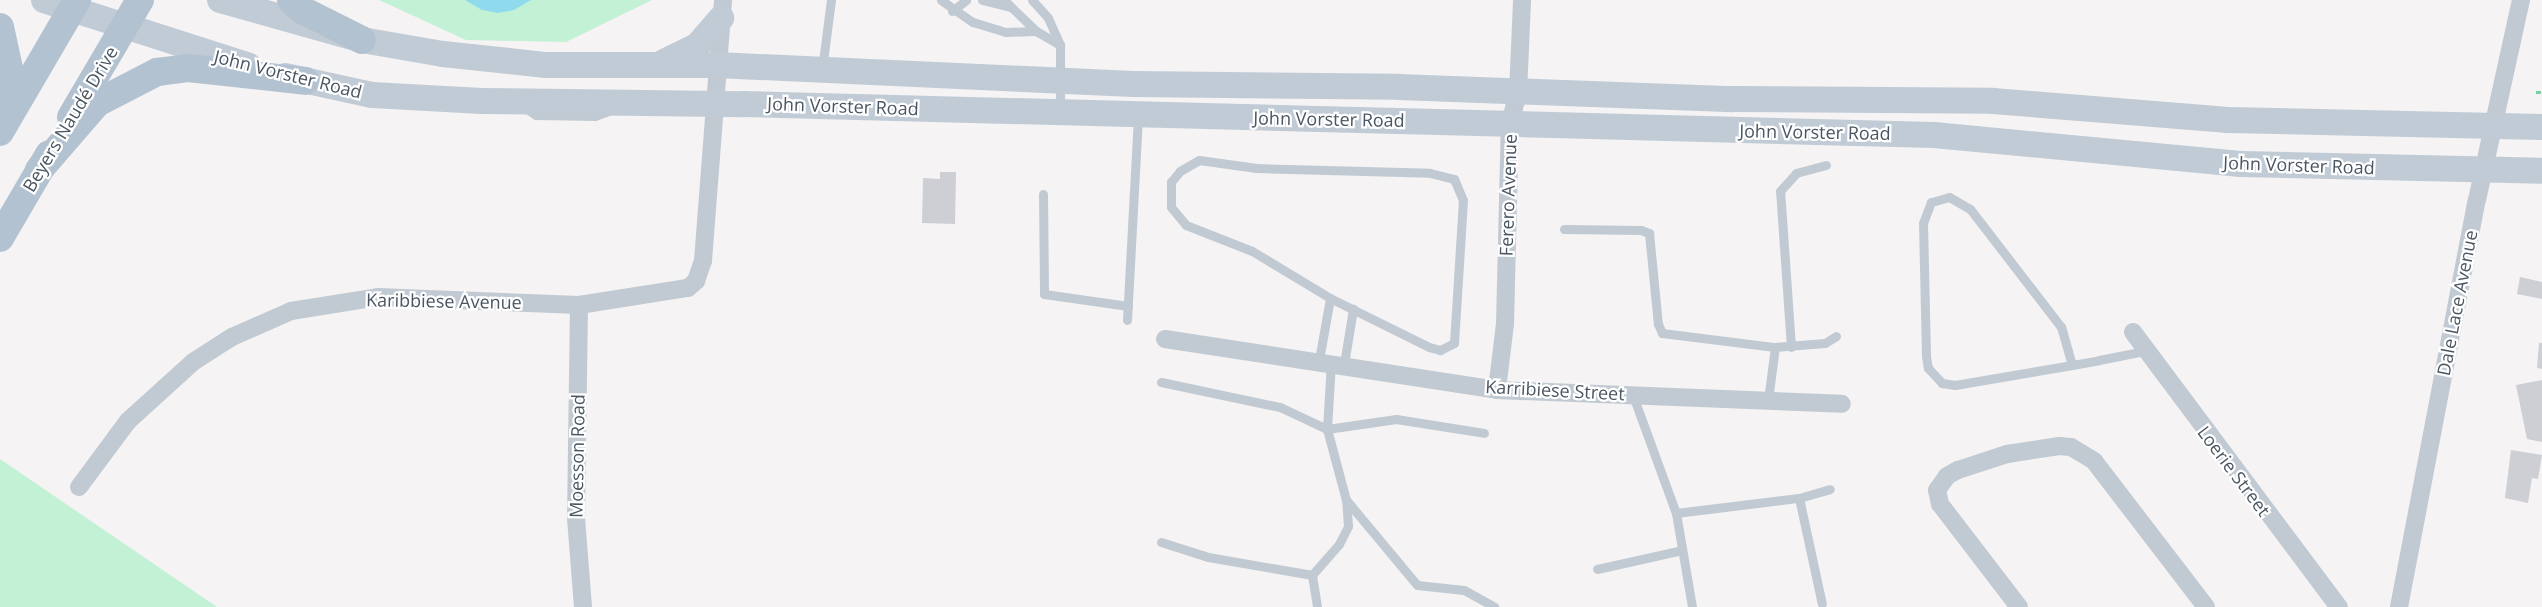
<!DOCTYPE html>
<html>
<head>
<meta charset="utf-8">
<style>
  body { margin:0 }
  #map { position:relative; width:2542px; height:607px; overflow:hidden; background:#f5f3f3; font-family:"Open Sans",sans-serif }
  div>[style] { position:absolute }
  .green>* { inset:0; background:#c3f1d5 }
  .water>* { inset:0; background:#90daee }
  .building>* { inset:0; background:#cdcfd5 }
  .path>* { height:3px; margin-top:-1.5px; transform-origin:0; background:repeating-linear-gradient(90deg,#7ad0a6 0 4.5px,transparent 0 7.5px) }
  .service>* { height:9px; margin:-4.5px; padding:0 4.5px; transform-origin:4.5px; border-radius:4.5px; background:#c1cad2 }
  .minor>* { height:18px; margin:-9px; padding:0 9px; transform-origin:9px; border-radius:9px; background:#c1cad2 }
  .secondary>* { height:26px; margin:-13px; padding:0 13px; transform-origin:13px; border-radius:13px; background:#c1cbd6 }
  .primary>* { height:28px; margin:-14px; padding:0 14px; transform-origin:14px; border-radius:14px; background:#b3c2d1 }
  span { translate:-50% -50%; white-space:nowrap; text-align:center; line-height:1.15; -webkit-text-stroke:4.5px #fff; paint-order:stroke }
  .street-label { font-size:18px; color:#4a5661 }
</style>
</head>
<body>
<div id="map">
  <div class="green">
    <i style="clip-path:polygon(379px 0,652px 0,566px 42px,466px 40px)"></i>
    <i style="clip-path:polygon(0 459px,217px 607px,0 607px)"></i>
  </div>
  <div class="water">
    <i style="clip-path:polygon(465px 0,531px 0,514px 10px,498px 13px,482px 10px)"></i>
  </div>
  <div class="building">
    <i style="clip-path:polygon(940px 172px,956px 172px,955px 224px,922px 223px,923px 178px,940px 179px)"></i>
    <i style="clip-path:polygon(2520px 277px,2542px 282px,2542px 299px,2517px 294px)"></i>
    <i style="clip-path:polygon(2539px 343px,2542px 343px,2542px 369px,2537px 368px)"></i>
    <i style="clip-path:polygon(2542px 380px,2542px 442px,2527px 439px,2516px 385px)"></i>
    <i style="clip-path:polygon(2511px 450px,2542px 455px,2538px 479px,2532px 478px,2528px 503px,2505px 498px)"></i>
  </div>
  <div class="path">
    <i style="left:2536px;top:92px;width:6px"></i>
  </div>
  <div class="service">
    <i style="left:941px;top:0;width:39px;rotate:35deg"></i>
    <i style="left:973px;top:22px;width:34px;rotate:17deg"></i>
    <i style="left:1006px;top:32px;width:30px;rotate:-2deg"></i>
    <i style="left:982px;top:0;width:30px;rotate:14deg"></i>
    <i style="left:1004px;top:0;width:45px;rotate:44.1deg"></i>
    <i style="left:1036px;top:31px;width:28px;rotate:30deg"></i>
    <i style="left:1032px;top:0;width:24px;rotate:48deg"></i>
    <i style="left:1048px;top:18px;width:30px;rotate:66deg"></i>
    <i style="left:1060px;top:45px;width:66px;rotate:90deg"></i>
    <i style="left:952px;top:11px;width:18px;rotate:-38deg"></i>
    <i style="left:822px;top:69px;width:70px;rotate:-82.6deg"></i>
    <i style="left:527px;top:109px;width:11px;rotate:34deg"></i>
    <i style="left:536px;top:115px;width:59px;rotate:1deg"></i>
    <i style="left:595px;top:116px;width:15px;rotate:-20deg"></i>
    <i style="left:1199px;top:160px;width:58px;rotate:8deg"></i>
    <i style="left:1256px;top:168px;width:174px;rotate:1.6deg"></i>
    <i style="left:1430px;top:173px;width:25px;rotate:14deg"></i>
    <i style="left:1454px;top:179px;width:23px;rotate:67deg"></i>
    <i style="left:1463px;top:200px;width:143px;rotate:93.6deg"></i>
    <i style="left:1454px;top:343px;width:16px;rotate:153deg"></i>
    <i style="left:1440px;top:350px;width:11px;rotate:-165deg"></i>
    <i style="left:1429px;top:347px;width:110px;rotate:-153.7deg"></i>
    <i style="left:1330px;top:298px;width:91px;rotate:-148.9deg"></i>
    <i style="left:1252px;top:251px;width:71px;rotate:-158.5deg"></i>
    <i style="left:1186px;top:225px;width:23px;rotate:-130deg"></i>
    <i style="left:1171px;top:207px;width:25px;rotate:-90deg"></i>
    <i style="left:1171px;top:182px;width:14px;rotate:-51deg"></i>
    <i style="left:1180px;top:171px;width:22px;rotate:-30deg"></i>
    <i style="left:1043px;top:194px;width:100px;rotate:89.4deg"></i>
    <i style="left:1044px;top:294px;width:85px;rotate:8.1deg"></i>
    <i style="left:1564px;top:229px;width:77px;rotate:0.7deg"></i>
    <i style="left:1641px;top:230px;width:9px;rotate:21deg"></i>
    <i style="left:1649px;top:233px;width:91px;rotate:84.4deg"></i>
    <i style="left:1658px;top:324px;width:10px;rotate:66deg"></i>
    <i style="left:1662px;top:333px;width:114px;rotate:7.1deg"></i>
    <i style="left:1775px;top:347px;width:50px;rotate:-4.6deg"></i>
    <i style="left:1825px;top:343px;width:13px;rotate:-32deg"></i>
    <i style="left:1127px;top:320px;width:203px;rotate:-86.9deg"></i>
    <i style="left:1791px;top:347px;width:156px;rotate:-94deg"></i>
    <i style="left:1780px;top:191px;width:24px;rotate:-48deg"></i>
    <i style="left:1796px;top:173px;width:31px;rotate:-15deg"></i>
    <i style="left:1319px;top:360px;width:63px;rotate:-79.9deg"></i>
    <i style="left:1344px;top:364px;width:56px;rotate:-80.7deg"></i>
    <i style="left:2072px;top:365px;width:40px;rotate:-106deg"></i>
    <i style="left:2061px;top:327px;width:149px;rotate:-127.6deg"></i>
    <i style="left:1970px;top:209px;width:24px;rotate:-150deg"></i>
    <i style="left:1949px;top:197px;width:19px;rotate:164deg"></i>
    <i style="left:1931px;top:202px;width:22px;rotate:111deg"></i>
    <i style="left:1923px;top:223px;width:133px;rotate:88.7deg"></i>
    <i style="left:1926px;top:356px;width:12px;rotate:81deg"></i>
    <i style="left:1928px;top:368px;width:21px;rotate:47deg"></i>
    <i style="left:1942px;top:383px;width:13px;rotate:9deg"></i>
    <i style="left:1955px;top:385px;width:119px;rotate:-9.7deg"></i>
    <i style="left:2072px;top:365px;width:27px;rotate:-10deg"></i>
    <i style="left:2099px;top:360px;width:47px;rotate:-11.1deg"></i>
    <i style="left:1161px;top:382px;width:122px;rotate:11.9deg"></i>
    <i style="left:1280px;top:407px;width:52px;rotate:25.1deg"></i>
    <i style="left:1327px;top:429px;width:70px;rotate:-8.2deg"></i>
    <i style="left:1396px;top:419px;width:89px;rotate:9deg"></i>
    <i style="left:1632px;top:393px;width:128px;rotate:69.9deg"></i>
    <i style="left:1676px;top:513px;width:95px;rotate:80.3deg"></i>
    <i style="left:1768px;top:400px;width:53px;rotate:-82.5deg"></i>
    <i style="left:1799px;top:498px;width:108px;rotate:77.8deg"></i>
    <i style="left:1347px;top:501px;width:109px;rotate:50.2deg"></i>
    <i style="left:1417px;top:585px;width:47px;rotate:6.1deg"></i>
    <i style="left:1464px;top:590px;width:35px;rotate:29deg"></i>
    <i style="left:1676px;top:513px;width:124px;rotate:-7deg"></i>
    <i style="left:1799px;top:498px;width:32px;rotate:-16deg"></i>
    <i style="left:1161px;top:542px;width:49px;rotate:17.7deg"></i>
    <i style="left:1208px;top:557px;width:106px;rotate:9.8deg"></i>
    <i style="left:1312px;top:575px;width:32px;rotate:81deg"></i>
    <i style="left:1597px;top:569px;width:87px;rotate:-12.6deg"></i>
    <i style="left:1312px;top:575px;width:41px;rotate:-48.9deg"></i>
    <i style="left:1339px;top:544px;width:20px;rotate:-63deg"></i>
    <i style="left:1348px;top:526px;width:26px;rotate:-94deg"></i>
    <i style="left:1346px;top:500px;width:73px;rotate:-105deg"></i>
    <i style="left:1327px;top:429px;width:67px;rotate:-86.6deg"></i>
  </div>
  <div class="minor">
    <i style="left:579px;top:305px;width:213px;rotate:90.8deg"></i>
    <i style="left:576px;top:518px;width:89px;rotate:85.5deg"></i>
    <i style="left:2133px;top:332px;width:344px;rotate:53.2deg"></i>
    <i style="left:1165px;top:339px;width:336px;rotate:8.7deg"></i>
    <i style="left:1497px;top:390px;width:345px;rotate:2.3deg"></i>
    <i style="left:1497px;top:390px;width:66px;rotate:-83.1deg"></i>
    <i style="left:1505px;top:324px;width:201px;rotate:-88.6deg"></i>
    <i style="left:1510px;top:123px;width:31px;rotate:-75deg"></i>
    <i style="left:1518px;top:93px;width:93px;rotate:-87.5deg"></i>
    <i style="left:79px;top:487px;width:82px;rotate:-53.4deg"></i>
    <i style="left:128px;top:421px;width:88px;rotate:-42.2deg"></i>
    <i style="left:193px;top:362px;width:46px;rotate:-32.7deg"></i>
    <i style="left:232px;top:337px;width:64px;rotate:-23.8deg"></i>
    <i style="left:291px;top:311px;width:88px;rotate:-9.1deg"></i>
    <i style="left:378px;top:297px;width:201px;rotate:2.3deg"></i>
    <i style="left:579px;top:305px;width:110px;rotate:-8.9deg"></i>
    <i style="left:688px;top:288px;width:11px;rotate:-41deg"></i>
    <i style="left:696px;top:281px;width:21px;rotate:-71deg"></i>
    <i style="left:703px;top:261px;width:262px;rotate:-85.6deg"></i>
    <i style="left:2019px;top:607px;width:130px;rotate:-127.5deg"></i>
    <i style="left:1940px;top:504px;width:14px;rotate:-102deg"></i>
    <i style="left:1937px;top:490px;width:17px;rotate:-54deg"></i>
    <i style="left:1947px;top:476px;width:13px;rotate:-29deg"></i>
    <i style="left:1958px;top:470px;width:52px;rotate:-18.1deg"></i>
    <i style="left:2007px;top:454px;width:53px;rotate:-8.7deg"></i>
    <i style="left:2059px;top:446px;width:12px;rotate:5deg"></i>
    <i style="left:2071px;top:447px;width:27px;rotate:31deg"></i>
    <i style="left:2094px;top:461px;width:184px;rotate:52.5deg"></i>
    <i style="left:2399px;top:607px;width:414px;rotate:-79.2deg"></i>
    <i style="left:2477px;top:200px;width:205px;rotate:-77.6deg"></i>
  </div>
  <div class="secondary">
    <i style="left:44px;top:0;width:215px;rotate:17.8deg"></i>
    <i style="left:220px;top:0;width:148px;rotate:15.7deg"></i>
    <i style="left:362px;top:40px;width:82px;rotate:9.8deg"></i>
    <i style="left:443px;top:54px;width:104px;rotate:6.1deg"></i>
    <i style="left:546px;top:65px;width:170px"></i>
    <i style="left:716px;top:65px;width:417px;rotate:2.6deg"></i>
    <i style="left:1133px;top:84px;width:266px;rotate:0.6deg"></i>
    <i style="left:1399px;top:87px;width:334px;rotate:2.1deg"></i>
    <i style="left:1733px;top:99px;width:260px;rotate:0.4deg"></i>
    <i style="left:1993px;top:101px;width:236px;rotate:4.6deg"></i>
    <i style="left:2228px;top:120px;width:314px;rotate:1.3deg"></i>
    <i style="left:664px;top:62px;width:37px;rotate:-26deg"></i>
    <i style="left:697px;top:46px;width:37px;rotate:-49deg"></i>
    <i style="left:285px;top:76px;width:89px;rotate:12.3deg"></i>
    <i style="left:372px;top:95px;width:110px;rotate:3.1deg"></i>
    <i style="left:482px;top:101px;width:261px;rotate:0.7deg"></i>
    <i style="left:743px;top:104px;width:1191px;rotate:1.49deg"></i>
    <i style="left:1934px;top:135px;width:308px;rotate:5.4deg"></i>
    <i style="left:2241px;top:164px;width:301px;rotate:1.3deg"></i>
  </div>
  <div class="primary">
    <i style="left:291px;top:0;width:15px;rotate:42deg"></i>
    <i style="left:302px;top:10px;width:67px;rotate:26.6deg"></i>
    <i style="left:0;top:27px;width:47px;rotate:77.7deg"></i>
    <i style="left:10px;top:73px;width:43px;rotate:102.1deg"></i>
    <i style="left:71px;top:117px;width:136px;rotate:-59.5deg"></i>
    <i style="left:0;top:132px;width:153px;rotate:-59.7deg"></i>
    <i style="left:39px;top:170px;width:89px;rotate:-49.1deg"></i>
    <i style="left:97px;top:103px;width:68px;rotate:-27.3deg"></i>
    <i style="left:157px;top:72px;width:31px;rotate:-7deg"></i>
    <i style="left:188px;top:68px;width:118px;rotate:6.3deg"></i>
    <i style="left:0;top:238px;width:97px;rotate:-59.7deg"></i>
  </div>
  <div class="street-label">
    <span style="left:288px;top:74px;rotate:14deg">John Vorster Road</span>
    <span style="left:843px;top:106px;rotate:2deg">John Vorster Road</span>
    <span style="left:70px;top:119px;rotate:-59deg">Beyers Naudé Drive</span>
    <span style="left:1329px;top:119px;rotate:1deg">John Vorster Road</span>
    <span style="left:1815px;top:132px;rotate:1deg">John Vorster Road</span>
    <span style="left:2299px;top:165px;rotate:2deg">John Vorster Road</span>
    <span style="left:1508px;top:195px;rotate:-88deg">Ferero Avenue</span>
    <span style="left:444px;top:301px;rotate:1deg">Karibbiese Avenue</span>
    <span style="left:2457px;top:303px;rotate:-79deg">Dale Lace Avenue</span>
    <span style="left:1555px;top:390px;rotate:3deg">Karribiese Street</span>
    <span style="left:577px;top:456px;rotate:-89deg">Moesson Road</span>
    <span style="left:2234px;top:471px;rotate:53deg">Loerie Street</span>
  </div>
</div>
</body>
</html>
